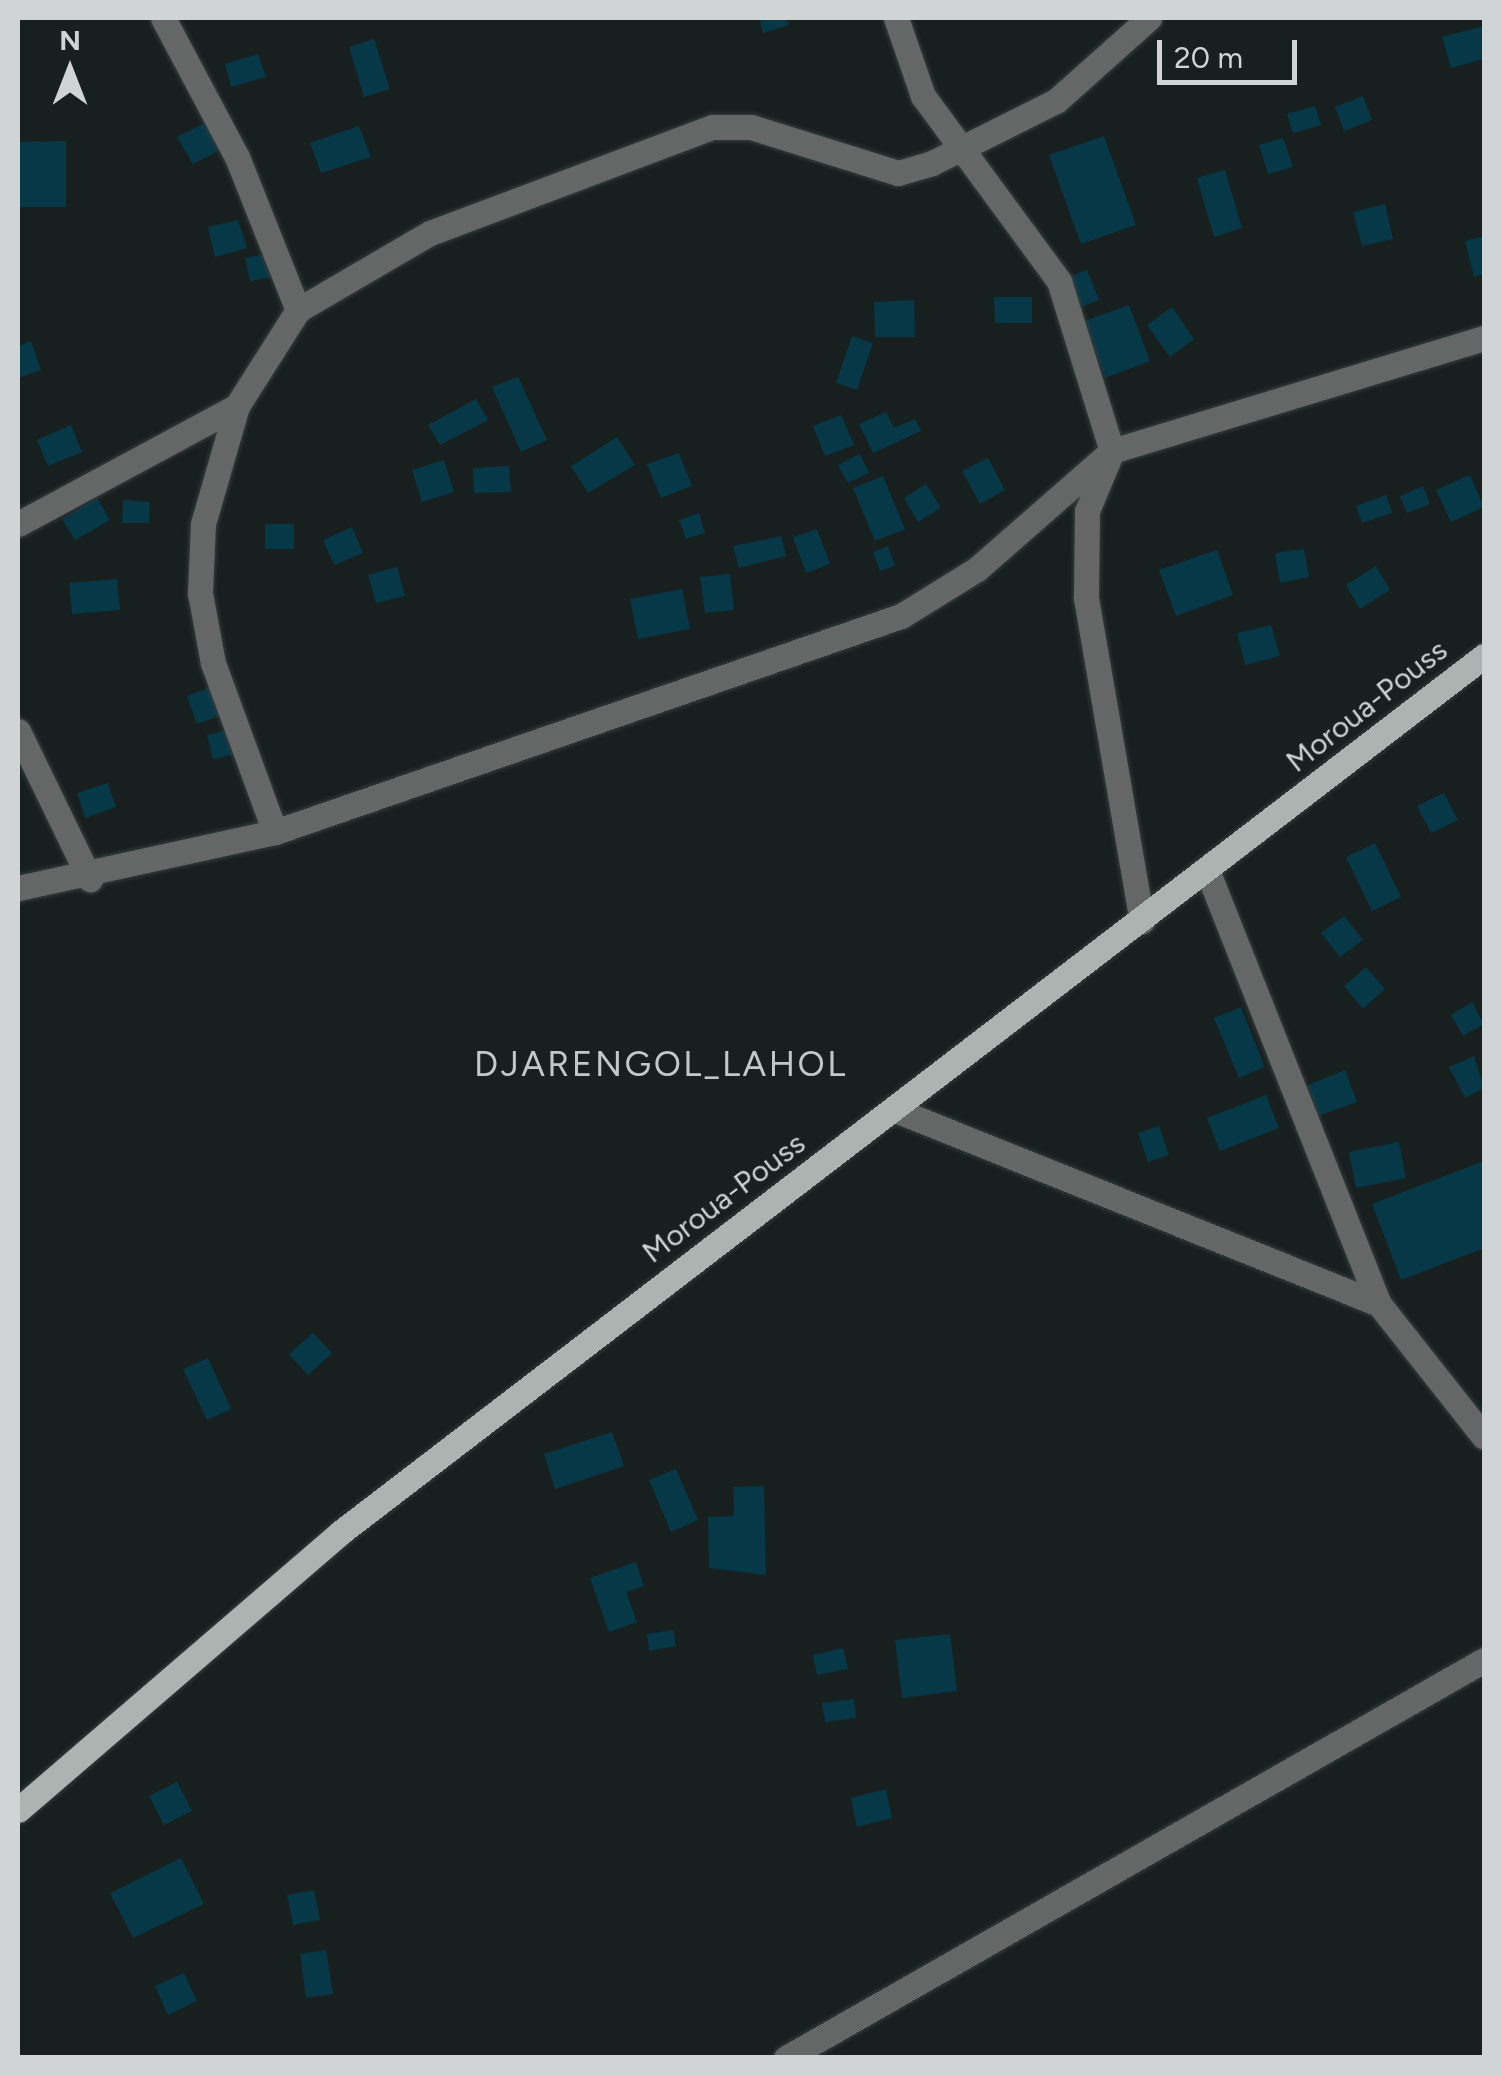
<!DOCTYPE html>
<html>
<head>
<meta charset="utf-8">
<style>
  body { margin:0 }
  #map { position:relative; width:1502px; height:2075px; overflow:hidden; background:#181f1f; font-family:Figtree,sans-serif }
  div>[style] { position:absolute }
  .building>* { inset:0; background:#073848 }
  .roads { filter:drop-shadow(0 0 2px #353c3c) drop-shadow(0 0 2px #353c3c) }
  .minor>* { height:25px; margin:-12.5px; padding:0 12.5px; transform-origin:12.5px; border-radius:12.5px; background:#646766 }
  .major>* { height:25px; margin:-12.5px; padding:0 12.5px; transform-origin:12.5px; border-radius:12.5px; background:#adb3b1 }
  span { translate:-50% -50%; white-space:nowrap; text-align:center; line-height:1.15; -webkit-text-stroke:8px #181f1f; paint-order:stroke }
  .street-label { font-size:30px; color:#d0d4d4 }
  .quarter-label { font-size:35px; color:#c0c9c9; letter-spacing:2.5px }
  .frame { position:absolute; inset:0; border:20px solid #d0d4d4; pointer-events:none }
  .north { position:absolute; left:20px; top:20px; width:100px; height:100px; -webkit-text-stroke:8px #181f1f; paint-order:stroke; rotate:0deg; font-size:28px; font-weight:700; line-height:40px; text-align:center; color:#d0d4d4 }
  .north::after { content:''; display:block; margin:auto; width:35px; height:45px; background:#d0d4d4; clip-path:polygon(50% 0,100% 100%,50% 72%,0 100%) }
  .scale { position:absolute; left:1157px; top:40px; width:140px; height:45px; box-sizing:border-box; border:5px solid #d0d4d4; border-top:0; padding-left:12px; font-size:30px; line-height:35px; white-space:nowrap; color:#d0d4d4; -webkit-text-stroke:8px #181f1f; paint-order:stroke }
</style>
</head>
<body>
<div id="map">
  <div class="building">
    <i style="clip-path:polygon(759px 18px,786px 18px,789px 25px,763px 33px)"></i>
    <i style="clip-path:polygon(1484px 26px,1484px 59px,1451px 68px,1442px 37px)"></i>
    <i style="clip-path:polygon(374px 39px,390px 89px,364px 97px,349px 47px)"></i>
    <i style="clip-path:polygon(258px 54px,266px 77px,231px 87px,225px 64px)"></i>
    <i style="clip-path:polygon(1363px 96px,1372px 120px,1344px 131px,1335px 107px)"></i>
    <i style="clip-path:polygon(1315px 106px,1321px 125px,1293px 133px,1287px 114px)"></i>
    <i style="clip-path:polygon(205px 123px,220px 150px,193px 164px,177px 137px)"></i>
    <i style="clip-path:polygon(359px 126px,371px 157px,321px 173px,310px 143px)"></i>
    <i style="clip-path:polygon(1104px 136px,1136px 225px,1081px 244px,1049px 155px)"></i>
    <i style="clip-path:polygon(1283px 138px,1293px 167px,1268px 174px,1259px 145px)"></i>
    <i style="clip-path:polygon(66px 141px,66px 207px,18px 207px,18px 142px)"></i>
    <i style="clip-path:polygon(1225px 170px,1242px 228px,1214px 237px,1197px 178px)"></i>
    <i style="clip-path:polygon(1385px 204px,1393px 239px,1362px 246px,1353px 212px)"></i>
    <i style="clip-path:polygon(238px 220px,247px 248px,215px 257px,208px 227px)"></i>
    <i style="clip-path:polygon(1484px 236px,1484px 274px,1474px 277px,1465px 241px)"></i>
    <i style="clip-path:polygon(269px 253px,273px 277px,250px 281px,245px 258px)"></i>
    <i style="clip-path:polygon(1087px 270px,1099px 300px,1081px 307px,1069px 277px)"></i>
    <i style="clip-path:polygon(994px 297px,1032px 297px,1032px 323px,995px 323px)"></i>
    <i style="clip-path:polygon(914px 300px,915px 337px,875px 337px,874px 302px)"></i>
    <i style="clip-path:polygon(1129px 305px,1150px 361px,1105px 378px,1084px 321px)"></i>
    <i style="clip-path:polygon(1172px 307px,1194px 339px,1170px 357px,1147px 325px)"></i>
    <i style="clip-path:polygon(852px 336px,873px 343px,857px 390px,836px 383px)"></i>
    <i style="clip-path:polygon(31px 341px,41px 370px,18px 378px,18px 346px)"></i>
    <i style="clip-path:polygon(518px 377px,547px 440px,521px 452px,492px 387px)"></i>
    <i style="clip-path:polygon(476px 399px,488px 420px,440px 445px,428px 425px)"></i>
    <i style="clip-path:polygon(886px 412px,894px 428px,915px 419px,921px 431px,873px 453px,859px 424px)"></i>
    <i style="clip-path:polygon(841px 415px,854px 445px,825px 456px,813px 426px)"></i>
    <i style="clip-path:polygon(71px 425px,82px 452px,48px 466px,37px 440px)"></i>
    <i style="clip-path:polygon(617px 437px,635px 465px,588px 493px,571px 466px)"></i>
    <i style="clip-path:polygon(679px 453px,692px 486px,661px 498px,647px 464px)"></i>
    <i style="clip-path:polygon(860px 454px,869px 473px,848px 483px,838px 465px)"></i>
    <i style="clip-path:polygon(988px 458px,1005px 490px,980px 504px,962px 471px)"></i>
    <i style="clip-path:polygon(444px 460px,454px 492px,422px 502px,412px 470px)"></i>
    <i style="clip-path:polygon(509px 466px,511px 492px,474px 493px,473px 468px)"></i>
    <i style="clip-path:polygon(1470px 475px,1484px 507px,1451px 522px,1436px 490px)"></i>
    <i style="clip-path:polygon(883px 476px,905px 529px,875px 541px,853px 488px)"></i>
    <i style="clip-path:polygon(926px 484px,941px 508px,918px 522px,904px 498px)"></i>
    <i style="clip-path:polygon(1423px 486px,1430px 504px,1407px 513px,1400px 496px)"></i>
    <i style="clip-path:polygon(1386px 495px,1392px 513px,1362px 523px,1356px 506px)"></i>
    <i style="clip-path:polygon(97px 498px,110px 520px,75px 540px,62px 519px)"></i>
    <i style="clip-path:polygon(123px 500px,150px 502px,149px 523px,122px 523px)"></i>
    <i style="clip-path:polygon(699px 513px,705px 533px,686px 539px,679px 520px)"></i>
    <i style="clip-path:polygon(265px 524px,294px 524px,294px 549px,265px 549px)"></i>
    <i style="clip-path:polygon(352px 527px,363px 553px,334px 565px,323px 540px)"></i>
    <i style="clip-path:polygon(817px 529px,830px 564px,806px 573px,793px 537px)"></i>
    <i style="clip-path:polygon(781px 536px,786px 556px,739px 568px,733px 546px)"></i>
    <i style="clip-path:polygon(888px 546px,895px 566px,880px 571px,873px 552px)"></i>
    <i style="clip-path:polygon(1304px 549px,1309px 577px,1280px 583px,1275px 553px)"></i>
    <i style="clip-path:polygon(1217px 550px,1233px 595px,1176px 616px,1159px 570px)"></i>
    <i style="clip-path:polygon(1376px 566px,1390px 590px,1360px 609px,1346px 585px)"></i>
    <i style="clip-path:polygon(397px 567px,405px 596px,376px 603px,368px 575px)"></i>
    <i style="clip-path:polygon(730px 574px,734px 610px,705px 613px,700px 577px)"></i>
    <i style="clip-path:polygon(117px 579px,120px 610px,72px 614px,69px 583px)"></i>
    <i style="clip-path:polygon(682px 589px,690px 629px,638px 639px,630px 599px)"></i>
    <i style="clip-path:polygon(1271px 625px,1280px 656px,1245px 665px,1237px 633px)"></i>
    <i style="clip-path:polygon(210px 687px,220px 716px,197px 724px,187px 696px)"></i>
    <i style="clip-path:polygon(230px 729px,236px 754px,213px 759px,207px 735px)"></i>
    <i style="clip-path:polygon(108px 783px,116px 807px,85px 818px,77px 793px)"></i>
    <i style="clip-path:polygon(1444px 793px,1458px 820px,1431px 833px,1417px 806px)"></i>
    <i style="clip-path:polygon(1375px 843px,1401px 897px,1372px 911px,1346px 857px)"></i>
    <i style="clip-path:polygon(1344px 916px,1363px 940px,1340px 957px,1321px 933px)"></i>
    <i style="clip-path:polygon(1366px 967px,1385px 989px,1363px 1009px,1344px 986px)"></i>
    <i style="clip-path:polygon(1472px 1002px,1484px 1024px,1463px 1036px,1451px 1015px)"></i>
    <i style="clip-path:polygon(1241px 1007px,1265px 1067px,1239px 1078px,1214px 1018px)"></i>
    <i style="clip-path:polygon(1474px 1056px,1484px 1088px,1465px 1098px,1449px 1067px)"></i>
    <i style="clip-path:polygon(1345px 1070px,1357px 1102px,1318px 1116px,1306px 1086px)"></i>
    <i style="clip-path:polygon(1266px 1095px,1279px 1128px,1220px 1151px,1207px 1118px)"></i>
    <i style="clip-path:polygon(1159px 1126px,1169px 1155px,1148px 1162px,1138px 1133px)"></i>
    <i style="clip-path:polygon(1399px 1142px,1406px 1178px,1356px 1188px,1349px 1152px)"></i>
    <i style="clip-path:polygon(1484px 1161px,1484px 1248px,1401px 1280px,1372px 1204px)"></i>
    <i style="clip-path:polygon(313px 1333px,332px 1353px,308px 1375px,289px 1354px)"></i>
    <i style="clip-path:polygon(208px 1358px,231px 1409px,207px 1420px,183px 1369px)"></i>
    <i style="clip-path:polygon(612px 1432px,624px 1466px,555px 1489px,544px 1454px)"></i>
    <i style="clip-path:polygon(676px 1469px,698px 1520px,671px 1532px,649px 1480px)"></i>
    <i style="clip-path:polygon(764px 1486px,766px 1575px,709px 1568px,708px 1517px,734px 1516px,733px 1487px)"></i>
    <i style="clip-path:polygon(636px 1562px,644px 1586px,626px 1592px,637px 1622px,609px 1632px,590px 1578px)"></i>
    <i style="clip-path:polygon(673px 1630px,676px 1646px,649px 1651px,647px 1634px)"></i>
    <i style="clip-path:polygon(950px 1634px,957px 1691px,902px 1698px,895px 1640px)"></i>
    <i style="clip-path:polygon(843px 1648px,848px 1669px,817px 1675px,813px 1655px)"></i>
    <i style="clip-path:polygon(854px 1699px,856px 1718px,825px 1722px,822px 1703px)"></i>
    <i style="clip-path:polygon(177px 1782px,192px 1811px,164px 1825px,149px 1796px)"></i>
    <i style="clip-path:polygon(886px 1789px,892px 1818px,857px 1827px,851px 1798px)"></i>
    <i style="clip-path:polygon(181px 1858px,204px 1904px,133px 1938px,110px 1893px)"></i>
    <i style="clip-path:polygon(314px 1890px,320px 1920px,293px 1925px,287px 1895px)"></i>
    <i style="clip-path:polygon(326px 1950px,333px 1994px,306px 1998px,300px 1954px)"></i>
    <i style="clip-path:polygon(184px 1973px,197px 2001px,168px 2015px,155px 1986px)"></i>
  </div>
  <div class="roads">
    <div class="minor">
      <i style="left:163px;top:18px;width:157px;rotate:62deg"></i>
      <i style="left:237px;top:157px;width:165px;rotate:68.3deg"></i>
      <i style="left:896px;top:18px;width:83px;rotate:70.9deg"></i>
      <i style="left:923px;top:96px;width:230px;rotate:53.7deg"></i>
      <i style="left:1059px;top:281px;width:178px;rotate:72.7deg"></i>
      <i style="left:1112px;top:451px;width:65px;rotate:112.6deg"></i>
      <i style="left:1087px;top:511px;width:87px;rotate:90.7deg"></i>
      <i style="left:1086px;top:598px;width:328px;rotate:80.2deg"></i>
      <i style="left:237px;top:406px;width:123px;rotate:106.1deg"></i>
      <i style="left:203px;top:524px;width:69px;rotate:92.5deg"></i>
      <i style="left:200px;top:593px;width:71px;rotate:79.5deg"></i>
      <i style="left:213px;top:663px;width:180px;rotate:69.9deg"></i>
      <i style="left:18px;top:524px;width:249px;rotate:-28.3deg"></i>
      <i style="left:237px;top:406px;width:114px;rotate:-57.6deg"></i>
      <i style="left:298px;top:310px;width:153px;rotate:-30.3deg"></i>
      <i style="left:430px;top:233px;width:301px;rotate:-20.6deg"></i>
      <i style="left:712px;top:127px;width:39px"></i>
      <i style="left:751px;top:127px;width:154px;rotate:17.4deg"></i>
      <i style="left:898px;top:173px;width:35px;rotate:-16deg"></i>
      <i style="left:932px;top:163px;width:139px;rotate:-26.6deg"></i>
      <i style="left:1056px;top:101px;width:125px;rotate:-41.7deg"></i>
      <i style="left:18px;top:731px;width:165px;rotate:64.1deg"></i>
      <i style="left:1207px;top:870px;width:467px;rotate:68.4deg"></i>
      <i style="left:1379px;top:1304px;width:169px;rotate:51.7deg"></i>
      <i style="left:18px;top:888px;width:263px;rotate:-12.3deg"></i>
      <i style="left:275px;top:832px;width:662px;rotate:-19.04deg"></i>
      <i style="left:901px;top:616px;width:89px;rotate:-31.7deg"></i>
      <i style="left:977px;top:569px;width:179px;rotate:-41.2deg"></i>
      <i style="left:1112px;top:451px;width:389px;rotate:-16.9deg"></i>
      <i style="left:893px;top:1109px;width:524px;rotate:21.86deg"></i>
      <i style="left:786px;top:2058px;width:803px;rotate:-29.69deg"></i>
    </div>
    <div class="major">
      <i style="left:18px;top:1810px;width:426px;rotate:-40.7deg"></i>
      <i style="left:341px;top:1532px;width:1440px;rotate:-37.47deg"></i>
    </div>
  </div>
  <div class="street-label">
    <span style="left:1367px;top:706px;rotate:-38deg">Moroua-Pouss</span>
    <span style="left:724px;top:1198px;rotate:-37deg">Moroua-Pouss</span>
  </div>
  <div class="quarter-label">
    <span style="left:661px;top:1064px">DJARENGOL_LAHOL</span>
  </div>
  <div class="frame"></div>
  <div class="north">N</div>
  <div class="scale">20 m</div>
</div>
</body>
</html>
